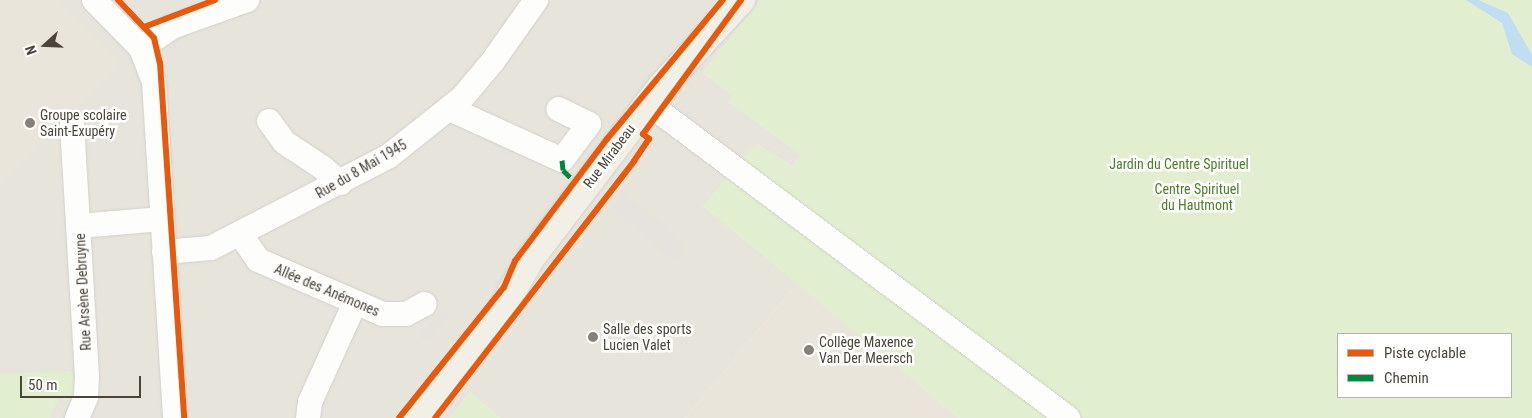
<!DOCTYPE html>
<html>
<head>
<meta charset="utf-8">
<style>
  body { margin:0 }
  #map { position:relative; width:1532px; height:418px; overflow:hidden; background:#f4f2ee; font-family:"Roboto Condensed",sans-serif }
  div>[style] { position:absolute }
  .residential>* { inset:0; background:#e7e4dc }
  .education>* { inset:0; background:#eae5da }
  .green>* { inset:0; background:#e1eecf }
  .parking>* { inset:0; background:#e6e3df }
  .water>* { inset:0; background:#c0ddf1 }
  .roads { filter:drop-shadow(0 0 1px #d2d0cb) drop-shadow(0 0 1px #d2d0cb) }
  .minor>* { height:24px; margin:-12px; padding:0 12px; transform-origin:12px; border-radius:12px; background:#fdfdfc }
  .major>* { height:28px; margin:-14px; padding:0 14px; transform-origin:14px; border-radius:14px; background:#f2efe6 }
  .quiet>* { height:5px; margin-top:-2.5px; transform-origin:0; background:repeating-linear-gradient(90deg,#00873e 0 10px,transparent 0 15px) }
  .cycleway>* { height:6px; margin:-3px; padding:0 3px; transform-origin:3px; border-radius:3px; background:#e8590c }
  .dots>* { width:14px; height:14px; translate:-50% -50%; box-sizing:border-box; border:2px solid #fff; border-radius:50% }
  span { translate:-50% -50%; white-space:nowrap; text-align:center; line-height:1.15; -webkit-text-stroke:5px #fff; paint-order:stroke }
  .poi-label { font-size:14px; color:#4b4439 }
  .left { translate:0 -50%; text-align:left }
  .street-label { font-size:14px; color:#4b4439 }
  .park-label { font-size:14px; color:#4a7f2a }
  .legend { position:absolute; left:1337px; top:333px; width:175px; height:65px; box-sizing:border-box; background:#fff; border:1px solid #b7b4b0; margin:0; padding:6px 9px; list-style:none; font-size:15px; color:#4b4439 }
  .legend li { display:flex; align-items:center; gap:10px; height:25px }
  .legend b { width:25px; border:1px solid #b7b4b0 }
  .north { position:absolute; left:20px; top:20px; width:50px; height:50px; -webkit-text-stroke:4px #fff; paint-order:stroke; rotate:250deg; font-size:14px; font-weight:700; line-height:20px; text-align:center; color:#4b4439 }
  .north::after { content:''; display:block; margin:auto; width:18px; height:22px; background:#4b4439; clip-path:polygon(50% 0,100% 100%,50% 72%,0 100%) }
  .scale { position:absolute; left:20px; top:376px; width:121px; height:22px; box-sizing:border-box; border:2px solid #4b4439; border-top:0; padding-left:6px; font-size:15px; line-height:18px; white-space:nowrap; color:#4b4439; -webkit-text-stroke:4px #fff; paint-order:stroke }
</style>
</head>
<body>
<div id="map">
  <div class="residential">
    <i style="clip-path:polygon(0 0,760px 0,703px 73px,733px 95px,729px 102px,801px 155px,792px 166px,759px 145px,703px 206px,797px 283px,685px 418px,500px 418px,470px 392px,450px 418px,0 418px)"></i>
  </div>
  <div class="education">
    <i style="clip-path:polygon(0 0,57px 0,120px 63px,0 183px)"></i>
    <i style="clip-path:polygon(797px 283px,959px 418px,685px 418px)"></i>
  </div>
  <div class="green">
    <i style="clip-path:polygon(evenodd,760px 0,1532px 0,1532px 418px,959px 418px,703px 206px,752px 147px,759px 145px,792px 166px,801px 155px,728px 102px,733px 95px,703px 73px,760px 0,1338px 334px,1511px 334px,1511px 397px,1338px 397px,1338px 334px)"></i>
    <i style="clip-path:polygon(73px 371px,72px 402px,59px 398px,50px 418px,0 418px,0 374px)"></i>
    <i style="clip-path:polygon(470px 392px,500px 418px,450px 418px)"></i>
  </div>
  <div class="parking">
    <i style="clip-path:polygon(625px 192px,689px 248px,676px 263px,611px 208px)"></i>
    <i style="clip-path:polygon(440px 309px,451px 315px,428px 343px,419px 337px)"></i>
  </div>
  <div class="water">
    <i style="clip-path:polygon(1466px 0,1478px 0,1508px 13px,1532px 55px,1532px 67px,1512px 54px,1502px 23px)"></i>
  </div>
  <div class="roads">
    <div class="minor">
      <i style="left:94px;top:0;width:67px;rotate:45.6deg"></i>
      <i style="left:141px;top:48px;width:36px;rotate:69deg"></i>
      <i style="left:154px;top:82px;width:337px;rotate:86.4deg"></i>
      <i style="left:141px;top:48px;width:37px;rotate:-34deg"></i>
      <i style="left:172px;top:27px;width:80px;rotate:-19.8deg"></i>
      <i style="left:649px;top:104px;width:524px;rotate:36.85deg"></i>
      <i style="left:450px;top:109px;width:123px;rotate:24.5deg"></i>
      <i style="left:562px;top:160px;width:45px;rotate:-53.1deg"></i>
      <i style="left:589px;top:124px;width:34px;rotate:-154deg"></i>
      <i style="left:269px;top:121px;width:26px;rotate:54deg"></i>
      <i style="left:284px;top:142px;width:47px;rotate:33.7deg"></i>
      <i style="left:323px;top:168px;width:23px;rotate:41deg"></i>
      <i style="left:72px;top:124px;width:253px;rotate:86.6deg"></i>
      <i style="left:87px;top:377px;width:20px;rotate:93deg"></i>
      <i style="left:86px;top:397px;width:23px;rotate:113deg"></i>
      <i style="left:79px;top:226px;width:83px;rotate:-4.8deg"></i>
      <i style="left:240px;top:234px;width:32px;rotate:55deg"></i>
      <i style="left:258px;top:260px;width:136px;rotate:23.4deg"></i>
      <i style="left:383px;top:314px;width:23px"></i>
      <i style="left:406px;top:314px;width:21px;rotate:-28deg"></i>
      <i style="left:164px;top:252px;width:47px;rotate:-4.9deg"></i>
      <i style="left:211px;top:248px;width:200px;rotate:-27.3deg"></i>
      <i style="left:389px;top:156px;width:93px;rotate:-38.5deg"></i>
      <i style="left:462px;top:98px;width:48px;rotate:-50deg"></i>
      <i style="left:493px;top:61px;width:75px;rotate:-54.8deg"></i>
      <i style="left:308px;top:418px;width:16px;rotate:-83deg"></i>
      <i style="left:310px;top:402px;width:109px;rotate:-65.6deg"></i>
    </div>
    <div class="major">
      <i style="left:418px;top:418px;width:128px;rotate:-52deg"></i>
      <i style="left:497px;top:317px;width:70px;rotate:-60.2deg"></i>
      <i style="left:532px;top:256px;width:214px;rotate:-52.6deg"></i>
      <i style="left:662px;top:86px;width:117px;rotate:-47.4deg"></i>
    </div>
  </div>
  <div class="quiet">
    <i style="left:562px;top:160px;width:10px;rotate:84deg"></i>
    <i style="left:563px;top:170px;width:17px;rotate:45deg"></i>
  </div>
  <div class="cycleway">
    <i style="left:118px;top:0;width:52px;rotate:46.5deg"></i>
    <i style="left:154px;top:38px;width:26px;rotate:77deg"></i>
    <i style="left:160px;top:63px;width:356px;rotate:86.1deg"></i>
    <i style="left:144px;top:27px;width:76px;rotate:-20.8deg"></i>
    <i style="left:399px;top:418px;width:168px;rotate:-51.3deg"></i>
    <i style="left:504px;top:287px;width:28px;rotate:-67deg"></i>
    <i style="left:515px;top:261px;width:153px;rotate:-53deg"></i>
    <i style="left:607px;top:139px;width:181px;rotate:-50.2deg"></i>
    <i style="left:435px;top:418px;width:325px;rotate:-52.2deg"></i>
    <i style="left:634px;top:161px;width:27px;rotate:-56deg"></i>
    <i style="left:649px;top:139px;width:8px;rotate:-140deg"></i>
    <i style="left:643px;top:134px;width:166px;rotate:-53.8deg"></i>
  </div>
  <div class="dots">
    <i style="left:30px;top:123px;background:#868178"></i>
    <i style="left:593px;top:337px;background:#868178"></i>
    <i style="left:809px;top:350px;background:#868178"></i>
  </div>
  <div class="poi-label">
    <span class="left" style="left:40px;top:123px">Groupe scolaire<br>Saint-Exupéry</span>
    <span class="left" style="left:603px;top:337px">Salle des sports<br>Lucien Valet</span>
    <span class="left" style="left:819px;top:350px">Collège Maxence<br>Van Der Meersch</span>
  </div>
  <div class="street-label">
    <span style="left:609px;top:156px;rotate:-53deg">Rue Mirabeau</span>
    <span style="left:361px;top:169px;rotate:-30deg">Rue du 8 Mai 1945</span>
    <span style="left:327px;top:290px;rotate:23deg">Allée des Anémones</span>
    <span style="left:83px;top:292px;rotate:-93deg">Rue Arsène Debruyne</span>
  </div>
  <div class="park-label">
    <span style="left:1179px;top:164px">Jardin du Centre Spirituel</span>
    <span style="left:1197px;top:197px">Centre Spirituel<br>du Hautmont</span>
  </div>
  <ul class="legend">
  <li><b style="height:6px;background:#e8590c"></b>Piste cyclable</li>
  <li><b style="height:6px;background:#00873e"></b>Chemin</li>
  </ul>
  <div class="north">N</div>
  <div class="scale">50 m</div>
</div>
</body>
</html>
